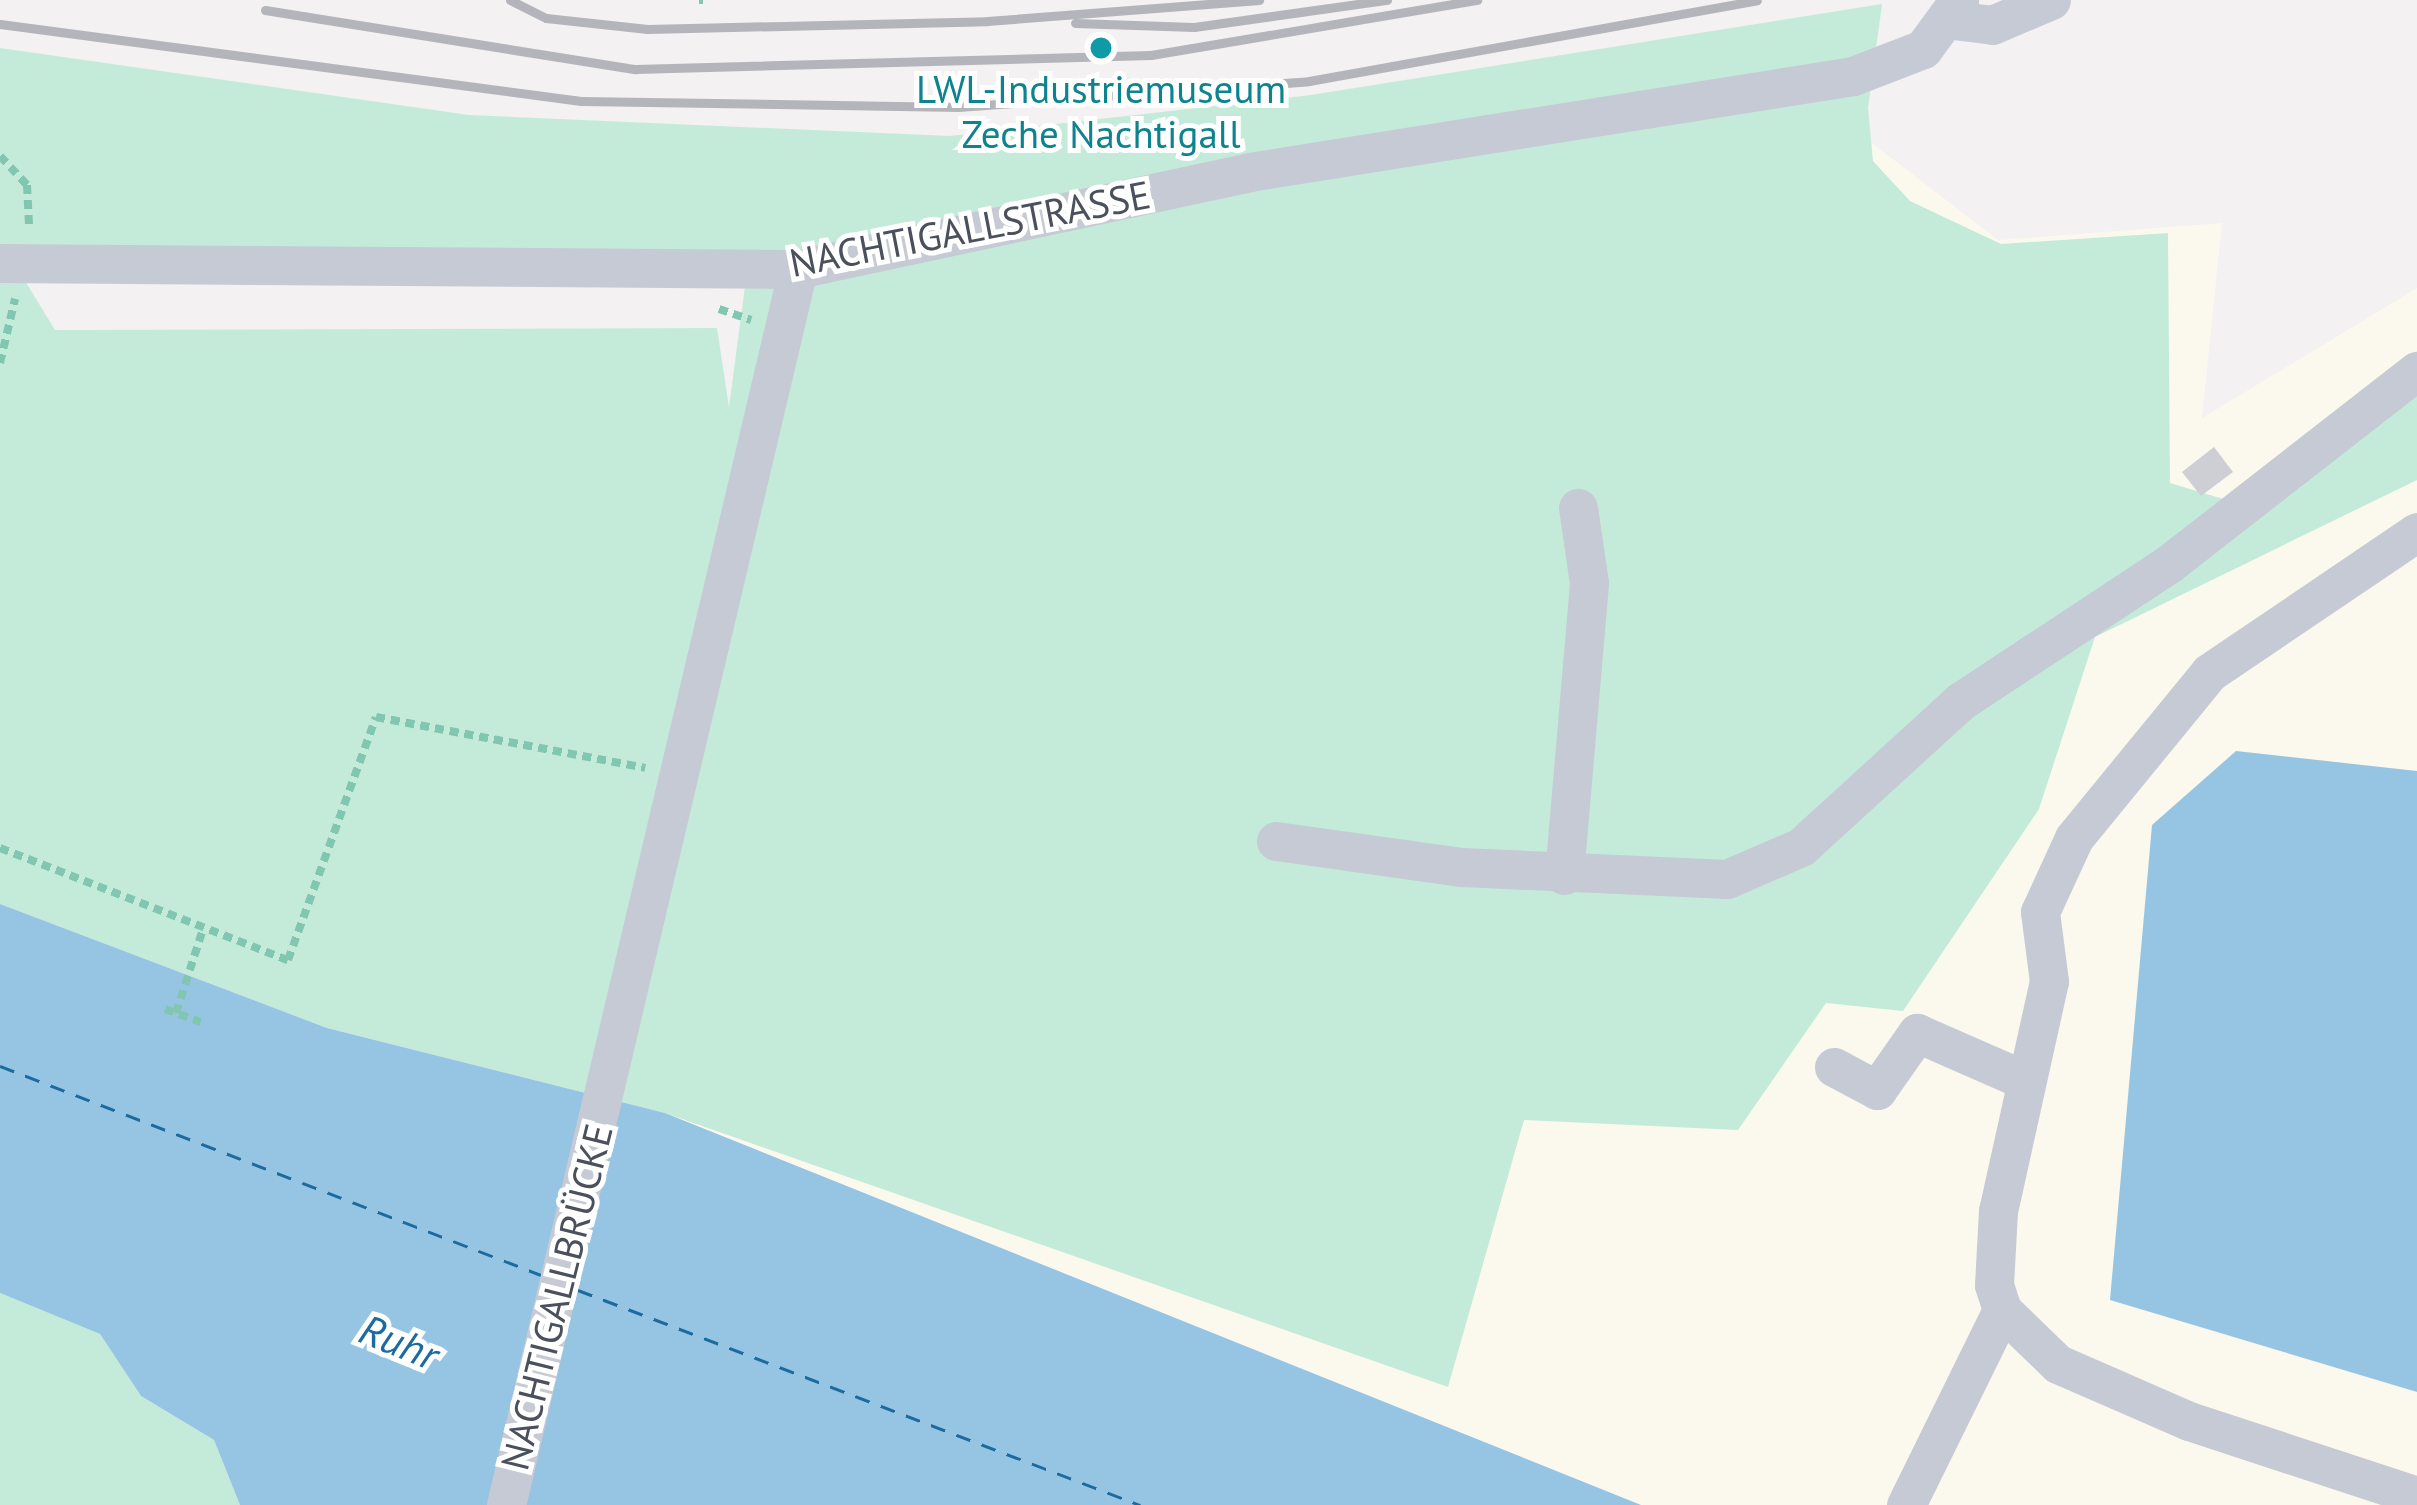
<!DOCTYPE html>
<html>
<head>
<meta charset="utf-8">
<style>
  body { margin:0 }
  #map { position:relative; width:2417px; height:1505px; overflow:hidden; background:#f3f1f1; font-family:"PT Sans",sans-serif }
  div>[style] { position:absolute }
  .commercial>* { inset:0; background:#fbf9ed }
  .green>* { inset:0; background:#c4ebda }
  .water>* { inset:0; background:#96c5e3 }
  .ferry>* { height:3px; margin-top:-1.5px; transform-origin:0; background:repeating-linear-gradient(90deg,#1c6b9e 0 15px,transparent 0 27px) }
  .building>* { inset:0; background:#cecfd4 }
  .path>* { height:8px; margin-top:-4px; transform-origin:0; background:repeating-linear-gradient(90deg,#80c6b0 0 9px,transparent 0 15px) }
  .minor>* { height:39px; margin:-19.5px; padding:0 19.5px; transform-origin:19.5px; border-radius:19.5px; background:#c6cad4 }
  .rail>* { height:9px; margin:-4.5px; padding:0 4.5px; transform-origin:4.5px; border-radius:4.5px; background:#b3b5ba }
  .dots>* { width:33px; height:33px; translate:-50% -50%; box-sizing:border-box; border:6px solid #fff; border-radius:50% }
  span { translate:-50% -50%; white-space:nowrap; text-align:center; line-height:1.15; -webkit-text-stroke:10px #fff; paint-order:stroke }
  .culture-label { font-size:39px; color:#0d838f }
  .street-label { font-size:39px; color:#4a505c }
  .water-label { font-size:42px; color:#1c6b9e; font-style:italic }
</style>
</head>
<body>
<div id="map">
  <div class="commercial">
    <i style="clip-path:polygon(1859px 133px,1998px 240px,2222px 223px,2202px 418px,2417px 288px,2417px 1505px,1641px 1505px,665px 1113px,664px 911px)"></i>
  </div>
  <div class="green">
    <i style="clip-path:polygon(evenodd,1882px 4px,1868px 108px,1873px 161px,1910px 201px,2001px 244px,2168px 233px,2170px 483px,2263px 511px,2417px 395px,2417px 480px,2095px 637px,2039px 809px,1903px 1011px,1826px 1003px,1738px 1130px,1524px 1120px,1448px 1387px,665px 1113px,327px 1028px,0 904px,0 48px,469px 115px,950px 136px,1311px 95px,1882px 4px,5px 248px,749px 256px,729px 407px,717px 328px,55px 330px,5px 248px)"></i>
    <i style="clip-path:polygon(0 1293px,100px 1334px,141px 1396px,214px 1440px,240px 1505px,0 1505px)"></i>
  </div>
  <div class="water">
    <i style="clip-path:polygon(2236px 751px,2417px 771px,2417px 1392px,2110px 1300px,2152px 825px)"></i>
    <i style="clip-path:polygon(0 904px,327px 1028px,665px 1113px,1641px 1505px,240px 1505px,214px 1440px,141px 1396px,100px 1334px,0 1293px)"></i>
  </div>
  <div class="ferry">
    <i style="left:0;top:1066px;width:580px;rotate:21.12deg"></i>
    <i style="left:578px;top:1290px;width:602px;rotate:20.93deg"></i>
  </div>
  <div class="building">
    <i style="clip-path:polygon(2214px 447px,2233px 472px,2201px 496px,2182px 472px)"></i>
  </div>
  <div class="path">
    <i style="left:699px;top:0;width:4px"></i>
    <i style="left:0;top:156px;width:40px;rotate:47deg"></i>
    <i style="left:27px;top:185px;width:40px;rotate:87.1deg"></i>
    <i style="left:719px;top:309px;width:34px;rotate:19deg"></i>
    <i style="left:0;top:363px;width:66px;rotate:-76.8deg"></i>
    <i style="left:0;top:848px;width:309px;rotate:21.3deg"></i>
    <i style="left:288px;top:960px;width:258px;rotate:-70.1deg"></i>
    <i style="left:376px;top:717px;width:274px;rotate:10.7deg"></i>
    <i style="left:165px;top:1009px;width:38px;rotate:20deg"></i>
    <i style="left:176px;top:1013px;width:88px;rotate:-72.2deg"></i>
  </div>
  <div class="minor">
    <i style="left:1953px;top:20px;width:39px;rotate:7deg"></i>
    <i style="left:1992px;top:25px;width:64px;rotate:-23deg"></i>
    <i style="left:0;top:263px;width:798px;rotate:0.43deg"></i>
    <i style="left:798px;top:269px;width:461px;rotate:-12.1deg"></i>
    <i style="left:1249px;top:172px;width:612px;rotate:-9.03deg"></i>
    <i style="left:1853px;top:76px;width:75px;rotate:-21.1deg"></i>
    <i style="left:1923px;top:49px;width:61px;rotate:-53.7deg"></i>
    <i style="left:2417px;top:532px;width:251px;rotate:145.9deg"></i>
    <i style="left:2209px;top:673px;width:213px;rotate:129.3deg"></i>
    <i style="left:2074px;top:838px;width:81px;rotate:114.7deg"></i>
    <i style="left:2040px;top:912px;width:70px;rotate:82.6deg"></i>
    <i style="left:2049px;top:981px;width:236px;rotate:102.5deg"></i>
    <i style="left:1998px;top:1211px;width:74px;rotate:93.1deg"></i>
    <i style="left:1994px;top:1285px;width:26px;rotate:72deg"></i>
    <i style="left:2002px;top:1310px;width:78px;rotate:44deg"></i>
    <i style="left:2058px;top:1364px;width:143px;rotate:23.5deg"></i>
    <i style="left:2189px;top:1421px;width:240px;rotate:18.2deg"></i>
    <i style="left:1276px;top:841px;width:188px;rotate:8deg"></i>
    <i style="left:1462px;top:867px;width:265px;rotate:2.6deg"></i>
    <i style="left:1727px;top:879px;width:81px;rotate:-23.4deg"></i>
    <i style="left:1801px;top:847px;width:217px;rotate:-42.4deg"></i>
    <i style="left:1961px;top:701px;width:250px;rotate:-33.4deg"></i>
    <i style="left:2170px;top:563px;width:313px;rotate:-37.9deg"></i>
    <i style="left:1564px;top:875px;width:293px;rotate:-85.1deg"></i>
    <i style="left:1589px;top:583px;width:76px;rotate:-98.3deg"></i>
    <i style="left:1834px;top:1067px;width:49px;rotate:28.1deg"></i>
    <i style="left:1877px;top:1090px;width:70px;rotate:-54.9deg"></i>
    <i style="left:1917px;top:1033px;width:115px;rotate:23.7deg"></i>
    <i style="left:506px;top:1505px;width:1270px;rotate:-76.71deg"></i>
    <i style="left:1906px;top:1505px;width:217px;rotate:-63.8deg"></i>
  </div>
  <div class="rail">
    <i style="left:510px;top:0;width:40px;rotate:26.6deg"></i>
    <i style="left:546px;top:18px;width:102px;rotate:6.2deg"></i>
    <i style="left:647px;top:29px;width:340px;rotate:-1.3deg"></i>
    <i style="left:987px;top:21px;width:273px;rotate:-4.4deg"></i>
    <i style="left:265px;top:10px;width:375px;rotate:9.1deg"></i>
    <i style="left:635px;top:69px;width:516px;rotate:-1.55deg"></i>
    <i style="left:1151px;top:55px;width:331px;rotate:-9.6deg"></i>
    <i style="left:1075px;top:23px;width:119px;rotate:1.9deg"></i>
    <i style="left:1194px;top:27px;width:195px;rotate:-8deg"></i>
    <i style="left:0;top:24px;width:586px;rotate:7.55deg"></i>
    <i style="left:581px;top:101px;width:377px;rotate:0.9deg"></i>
    <i style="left:958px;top:107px;width:352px;rotate:-4.2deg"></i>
    <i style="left:1309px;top:81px;width:455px;rotate:-10.2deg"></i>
  </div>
  <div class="dots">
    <i style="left:1101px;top:48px;background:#0f9aa8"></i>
  </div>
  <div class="culture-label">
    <span style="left:1101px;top:112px">LWL-Industriemuseum<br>Zeche Nachtigall</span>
  </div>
  <div class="street-label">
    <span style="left:970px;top:229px;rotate:-11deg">NACHTIGALLSTRASSE</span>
    <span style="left:557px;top:1297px;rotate:-76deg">NACHTIGALLBRÜCKE</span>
  </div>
  <div class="water-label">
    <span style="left:399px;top:1342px;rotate:22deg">Ruhr</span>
  </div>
</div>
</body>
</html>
